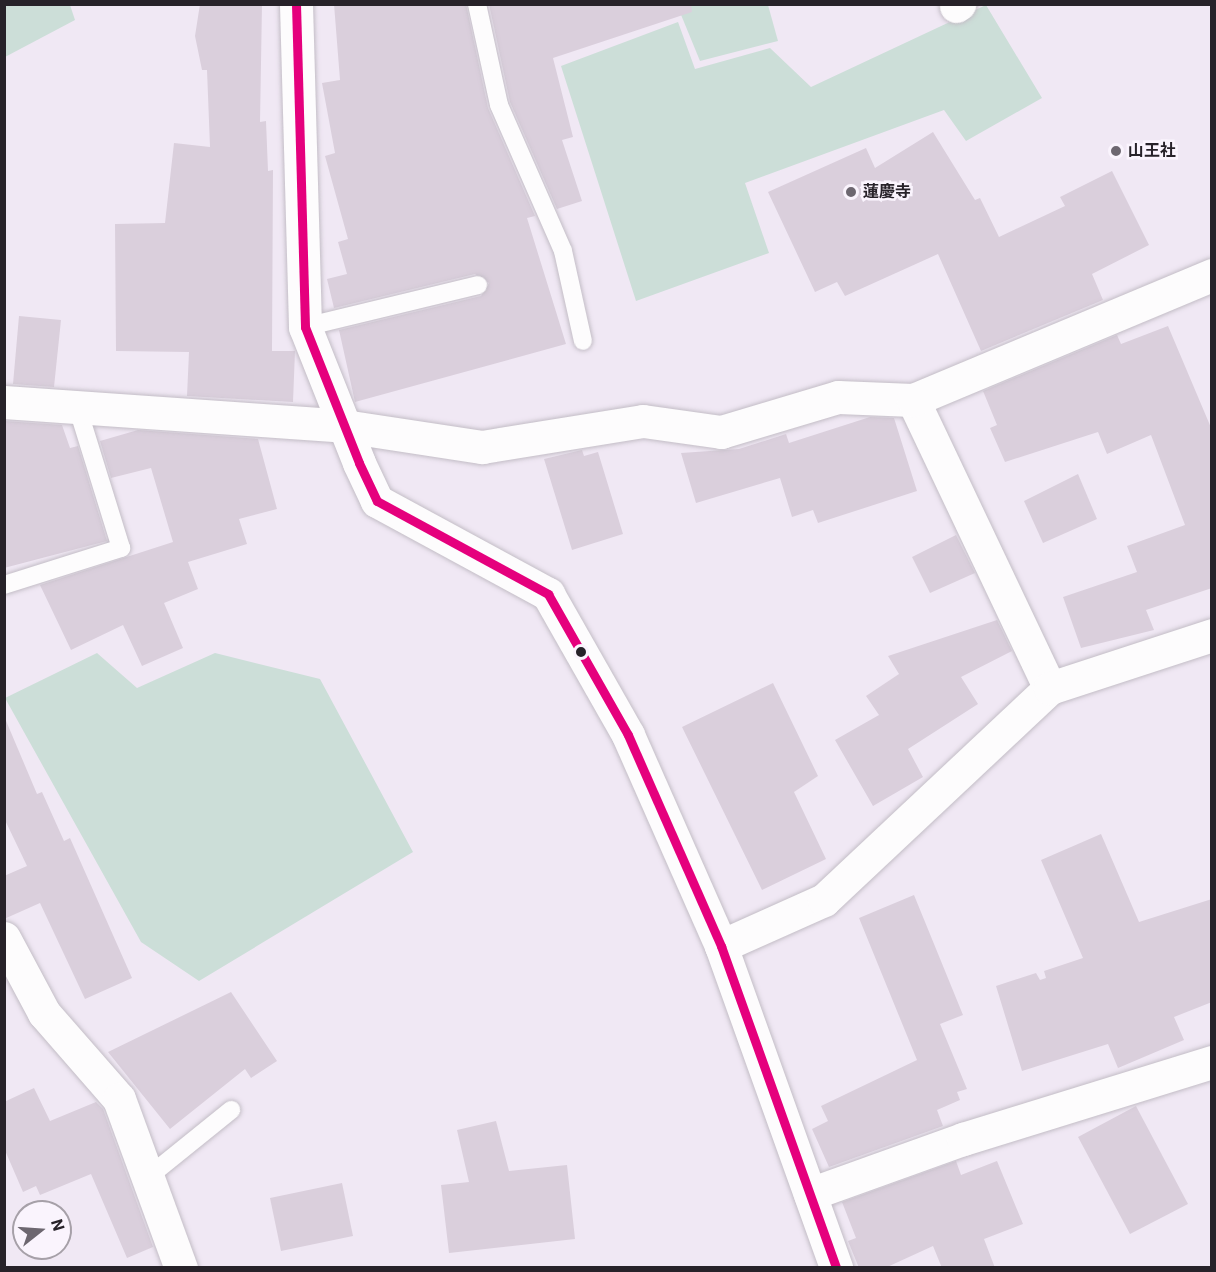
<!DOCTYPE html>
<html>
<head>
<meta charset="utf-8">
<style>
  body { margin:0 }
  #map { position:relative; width:1216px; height:1272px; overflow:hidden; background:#f0e8f4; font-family:Roboto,"Noto Sans JP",sans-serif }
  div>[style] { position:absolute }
  .green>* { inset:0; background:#ccded8 }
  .building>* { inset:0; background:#dacfdc }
  .roads { filter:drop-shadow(0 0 2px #c3bdc6) drop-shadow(0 0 2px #c3bdc6) }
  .service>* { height:18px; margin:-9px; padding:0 9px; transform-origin:9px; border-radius:9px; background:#fdfcfd }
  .minor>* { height:33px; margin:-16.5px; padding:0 16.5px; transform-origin:16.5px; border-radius:16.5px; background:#fdfcfd }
  .bus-1>* { height:9px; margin:-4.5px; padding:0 4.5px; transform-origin:4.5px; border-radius:4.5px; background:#e5007d }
  .dots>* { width:16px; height:16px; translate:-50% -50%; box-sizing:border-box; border:3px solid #faf4fd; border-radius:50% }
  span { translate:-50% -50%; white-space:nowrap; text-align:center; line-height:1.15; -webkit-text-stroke:5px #faf4fd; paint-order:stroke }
  .poi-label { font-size:16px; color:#272229; font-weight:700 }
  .left { translate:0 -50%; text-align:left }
  .frame { position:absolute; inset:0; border:6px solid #272229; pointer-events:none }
  .north { position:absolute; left:12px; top:1200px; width:60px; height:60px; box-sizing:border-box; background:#faf4fd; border:2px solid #a6a0a8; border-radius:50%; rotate:73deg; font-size:16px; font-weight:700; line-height:24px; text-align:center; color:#272229 }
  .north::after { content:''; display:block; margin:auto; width:21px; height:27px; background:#6d6770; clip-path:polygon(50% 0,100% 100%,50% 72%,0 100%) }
</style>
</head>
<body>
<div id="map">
  <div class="green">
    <i style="clip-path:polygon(5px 4px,70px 5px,75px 20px,5px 57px)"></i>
    <i style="clip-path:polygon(677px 5px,768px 5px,778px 41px,700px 61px)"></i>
    <i style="clip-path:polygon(986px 5px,1042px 98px,966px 141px,944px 110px,745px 183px,769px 253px,636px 301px,561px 66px,678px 22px,695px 69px,770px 48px,811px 87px)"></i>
    <i style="clip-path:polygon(97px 653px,137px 688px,215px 653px,320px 679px,413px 852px,199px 981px,141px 942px,5px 698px)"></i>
  </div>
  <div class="building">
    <i style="clip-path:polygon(200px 4px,262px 4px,260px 122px,266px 121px,268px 171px,273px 170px,272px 351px,295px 351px,293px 402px,187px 396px,189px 352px,116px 351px,115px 224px,165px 223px,174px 143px,210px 147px,207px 70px,202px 70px,195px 36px)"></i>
    <i style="clip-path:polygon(334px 4px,466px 4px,488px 108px,535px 216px,527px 218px,566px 344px,355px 402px,339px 330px,481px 296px,489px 283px,475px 274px,334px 308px,327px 279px,347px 274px,338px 242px,348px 239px,325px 156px,335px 153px,322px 83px,340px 80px)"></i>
    <i style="clip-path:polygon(489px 4px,691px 4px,692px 12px,553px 58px,573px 137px,562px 140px,582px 201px,557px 209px,510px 102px)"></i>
    <i style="clip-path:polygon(933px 132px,975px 200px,980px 198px,999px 237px,1065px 206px,1060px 197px,1112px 171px,1149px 245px,1092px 274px,1103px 300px,981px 351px,938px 254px,845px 296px,837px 282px,815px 292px,768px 192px,866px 148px,875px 168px)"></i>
    <i style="clip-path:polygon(19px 316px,61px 320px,54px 387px,13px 384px)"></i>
    <i style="clip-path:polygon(1168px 326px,1212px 430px,1212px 588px,1146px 610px,1154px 630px,1081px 648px,1063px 597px,1137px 572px,1127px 546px,1185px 525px,1151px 435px,1107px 454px,1098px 432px,1005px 462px,990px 428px,997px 425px,983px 391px,1117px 335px,1121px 344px)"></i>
    <i style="clip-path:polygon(870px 417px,894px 418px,917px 491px,818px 523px,813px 510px,792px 517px,780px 478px,696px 503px,681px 453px,739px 449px,786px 434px,789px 443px)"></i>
    <i style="clip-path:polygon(4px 421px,62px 425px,70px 448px,78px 446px,107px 541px,4px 568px)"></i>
    <i style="clip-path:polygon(138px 430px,258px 439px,277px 509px,239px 519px,247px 544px,188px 562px,198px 589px,164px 603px,183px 648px,142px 666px,123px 625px,71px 650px,40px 585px,173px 542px,151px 468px,111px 478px,100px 441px)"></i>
    <i style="clip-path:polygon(582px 450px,584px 456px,598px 452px,623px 534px,572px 550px,544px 459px)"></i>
    <i style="clip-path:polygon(1078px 474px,1097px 519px,1043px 543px,1024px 501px)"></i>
    <i style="clip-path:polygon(956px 535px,975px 573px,930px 593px,912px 557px)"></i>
    <i style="clip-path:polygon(997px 620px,1012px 651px,961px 677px,978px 704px,908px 749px,923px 777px,873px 806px,835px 740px,879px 715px,866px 696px,899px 674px,888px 656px)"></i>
    <i style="clip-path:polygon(773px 683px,818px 776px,794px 792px,826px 859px,762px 890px,682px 727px)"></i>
    <i style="clip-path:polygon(4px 716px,37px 794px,42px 792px,64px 841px,70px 838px,132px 978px,85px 999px,40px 903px,4px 919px,4px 876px,27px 866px,4px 818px)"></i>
    <i style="clip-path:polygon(1101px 834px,1139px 922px,1212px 899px,1212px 1002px,1174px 1017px,1184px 1040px,1118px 1068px,1108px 1044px,1022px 1071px,996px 986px,1036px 973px,1040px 980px,1046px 978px,1044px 971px,1083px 958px,1041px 860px)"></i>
    <i style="clip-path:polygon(914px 895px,963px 1015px,940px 1024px,967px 1089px,957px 1092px,960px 1100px,937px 1110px,943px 1126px,829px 1167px,812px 1129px,828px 1121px,821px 1106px,917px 1060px,859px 918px)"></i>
    <i style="clip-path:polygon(231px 992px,277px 1061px,251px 1078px,245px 1069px,170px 1129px,108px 1052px)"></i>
    <i style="clip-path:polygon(34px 1088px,50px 1121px,96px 1102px,103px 1109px,153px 1247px,127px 1258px,91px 1174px,40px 1195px,36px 1186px,23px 1192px,4px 1148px,4px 1102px)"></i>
    <i style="clip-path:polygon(1136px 1106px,1188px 1204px,1130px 1234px,1078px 1137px)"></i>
    <i style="clip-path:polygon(496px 1121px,509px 1171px,567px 1165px,575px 1239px,449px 1253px,441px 1185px,469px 1182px,457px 1130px)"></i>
    <i style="clip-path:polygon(956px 1161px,961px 1175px,997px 1161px,1023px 1224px,984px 1239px,995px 1268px,942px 1268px,933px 1246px,885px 1268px,859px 1268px,848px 1241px,856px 1238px,842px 1202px)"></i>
    <i style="clip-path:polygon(342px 1183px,353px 1236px,281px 1251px,270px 1198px)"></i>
  </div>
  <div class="roads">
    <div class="service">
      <i style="left:477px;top:4px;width:103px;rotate:77.7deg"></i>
      <i style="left:499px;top:105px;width:159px;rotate:66.3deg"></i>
      <i style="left:563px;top:251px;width:92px;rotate:77.5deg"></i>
      <i style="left:305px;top:327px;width:178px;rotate:-13.6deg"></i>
      <i style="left:4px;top:585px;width:123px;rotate:-17.5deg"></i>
      <i style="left:121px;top:548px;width:145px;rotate:-107.2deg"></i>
      <i style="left:148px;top:1177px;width:107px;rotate:-38.9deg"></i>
    </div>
    <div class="minor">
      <i style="left:296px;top:4px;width:323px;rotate:88.4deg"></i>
      <i style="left:305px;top:327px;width:146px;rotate:68.3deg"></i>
      <i style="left:359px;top:463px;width:42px;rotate:64.7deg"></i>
      <i style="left:377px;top:501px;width:195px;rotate:28.5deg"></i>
      <i style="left:548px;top:594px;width:162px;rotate:60.4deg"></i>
      <i style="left:628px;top:735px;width:231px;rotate:66.2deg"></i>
      <i style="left:721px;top:946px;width:342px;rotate:70.3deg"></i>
      <i style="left:956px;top:6px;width:4px;rotate:-34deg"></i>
      <i style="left:913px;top:400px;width:319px;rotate:64.6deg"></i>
      <i style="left:4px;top:402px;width:341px;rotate:4deg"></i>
      <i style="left:344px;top:426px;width:140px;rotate:8.7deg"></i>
      <i style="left:482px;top:447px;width:163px;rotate:-9.2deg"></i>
      <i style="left:643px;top:421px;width:79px;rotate:8deg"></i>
      <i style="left:721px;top:432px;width:122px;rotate:-16.7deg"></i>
      <i style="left:838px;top:397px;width:75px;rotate:2.3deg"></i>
      <i style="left:913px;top:400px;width:324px;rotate:-22.7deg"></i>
      <i style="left:4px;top:938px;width:85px;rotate:61.9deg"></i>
      <i style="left:44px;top:1013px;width:114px;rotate:48.9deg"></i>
      <i style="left:119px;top:1099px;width:180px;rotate:69.9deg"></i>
      <i style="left:721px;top:946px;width:113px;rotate:-24.1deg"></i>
      <i style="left:824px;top:900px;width:310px;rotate:-43.2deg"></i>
      <i style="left:1050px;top:688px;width:170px;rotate:-18.1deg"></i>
      <i style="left:810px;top:1194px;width:163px;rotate:-19.8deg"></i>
      <i style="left:963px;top:1139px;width:261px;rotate:-17.2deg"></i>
    </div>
  </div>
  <div class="bus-1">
    <i style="left:296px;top:4px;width:323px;rotate:88.4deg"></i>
    <i style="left:305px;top:327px;width:146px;rotate:68.3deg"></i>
    <i style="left:359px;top:463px;width:42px;rotate:64.7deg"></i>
    <i style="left:377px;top:501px;width:195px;rotate:28.5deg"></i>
    <i style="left:548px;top:594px;width:162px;rotate:60.4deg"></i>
    <i style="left:628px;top:735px;width:231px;rotate:66.2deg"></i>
    <i style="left:721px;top:946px;width:342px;rotate:70.3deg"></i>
  </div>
  <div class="dots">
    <i style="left:1116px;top:151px;background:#6d6770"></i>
    <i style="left:851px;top:192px;background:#6d6770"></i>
    <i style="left:581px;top:652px;background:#272229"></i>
  </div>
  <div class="poi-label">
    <span class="left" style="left:1128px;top:151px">山王社</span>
    <span class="left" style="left:863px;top:192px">蓮慶寺</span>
  </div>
  <div class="frame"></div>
  <div class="north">N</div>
</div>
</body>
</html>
